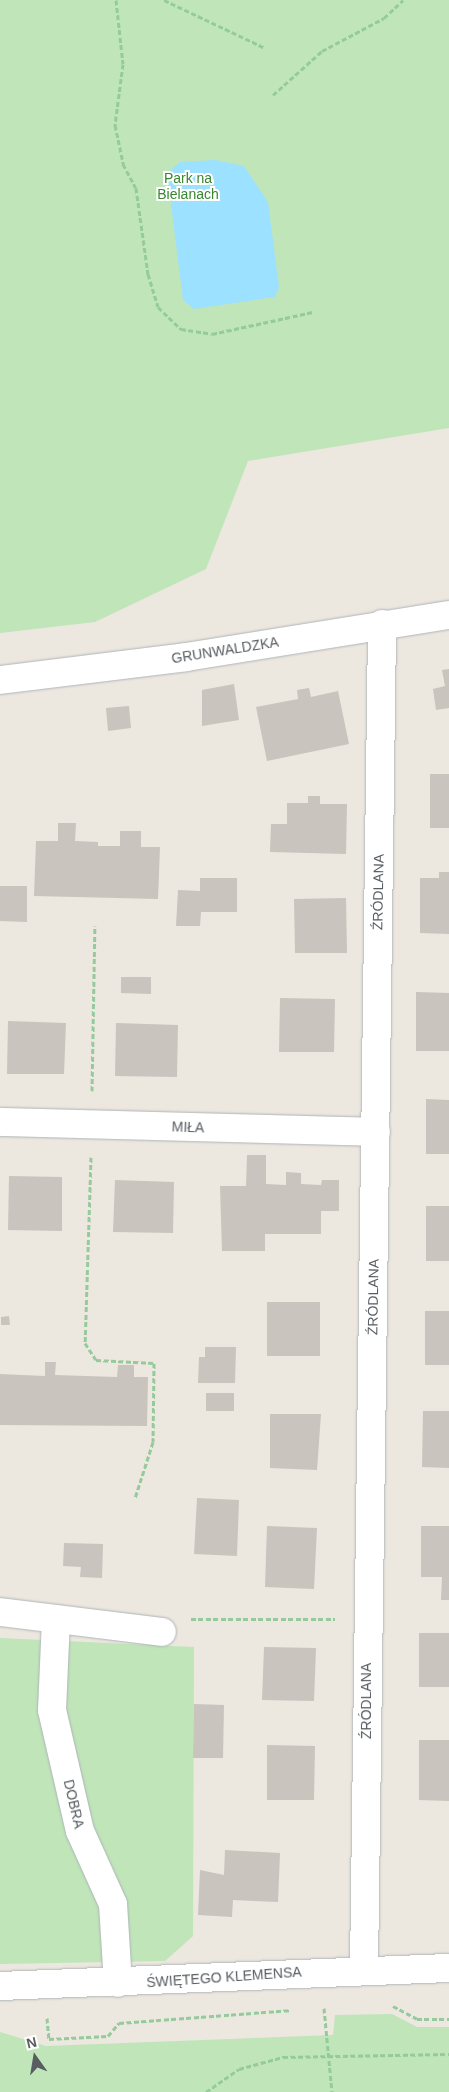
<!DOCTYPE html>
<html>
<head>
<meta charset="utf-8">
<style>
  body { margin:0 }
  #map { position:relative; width:449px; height:2092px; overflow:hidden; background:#ece7df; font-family:Arial,sans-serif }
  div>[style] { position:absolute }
  .green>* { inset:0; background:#bfe5b9 }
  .water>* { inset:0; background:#9ce1ff }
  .building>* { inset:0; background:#c9c4be }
  .path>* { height:3px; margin-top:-1.5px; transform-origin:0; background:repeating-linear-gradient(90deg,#95cb9c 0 5px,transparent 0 7.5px) }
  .roads { filter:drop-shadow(0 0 1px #b0b4b8) drop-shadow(0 0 1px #b0b4b8) }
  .street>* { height:28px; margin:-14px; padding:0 14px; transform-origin:14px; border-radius:14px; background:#fff }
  span { translate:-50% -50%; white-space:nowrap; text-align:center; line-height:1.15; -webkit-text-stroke:4px #fff; paint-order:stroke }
  .park-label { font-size:14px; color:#398631 }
  .street-label { font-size:14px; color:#585d61 }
  .north { position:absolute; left:10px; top:2032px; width:50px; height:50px; -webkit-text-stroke:4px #fff; paint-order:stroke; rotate:347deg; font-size:14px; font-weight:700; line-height:20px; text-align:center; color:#585d61 }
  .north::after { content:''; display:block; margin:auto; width:18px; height:22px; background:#585d61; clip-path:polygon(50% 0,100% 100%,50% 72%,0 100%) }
</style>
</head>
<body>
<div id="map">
  <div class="green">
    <i style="clip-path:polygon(0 0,449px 0,449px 428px,248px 461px,206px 569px,95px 622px,0 633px)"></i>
    <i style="clip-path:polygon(0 1638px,194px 1647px,193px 1936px,165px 1961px,0 1964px)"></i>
    <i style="clip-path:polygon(392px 2014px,417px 2027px,449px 2027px,449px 2092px,0 2092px,0 2032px,46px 2046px,333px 2035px,335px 2015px)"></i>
  </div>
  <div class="water">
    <i style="clip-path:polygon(215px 160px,244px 166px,268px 202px,279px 287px,275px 297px,194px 309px,183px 300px,167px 173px,180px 162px)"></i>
  </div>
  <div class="building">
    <i style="clip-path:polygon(449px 669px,449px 708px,436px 710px,433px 689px,445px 686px,442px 670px)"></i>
    <i style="clip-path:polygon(234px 684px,239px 720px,202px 726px,202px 690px)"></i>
    <i style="clip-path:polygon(309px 688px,311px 697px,338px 691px,349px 744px,267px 761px,256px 707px,298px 699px,297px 690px)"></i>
    <i style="clip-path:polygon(129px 706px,131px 728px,108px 731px,106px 708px)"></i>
    <i style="clip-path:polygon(430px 774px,449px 774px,449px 828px,430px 828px)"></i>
    <i style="clip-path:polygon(308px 796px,320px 796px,320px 804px,347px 804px,346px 854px,270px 852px,271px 824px,287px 824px,287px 803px,308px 803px)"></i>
    <i style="clip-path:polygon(58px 823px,76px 823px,75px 841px,98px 842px,98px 846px,120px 846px,120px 831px,141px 831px,141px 847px,160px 847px,158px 899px,34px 896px,36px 841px,58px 841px)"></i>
    <i style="clip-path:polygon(439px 872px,449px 872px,449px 934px,420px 933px,420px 878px,439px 878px)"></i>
    <i style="clip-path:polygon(200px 878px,237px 878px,237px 912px,201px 912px,200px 926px,176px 926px,178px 890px,200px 891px)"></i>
    <i style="clip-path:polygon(0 886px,27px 886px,27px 922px,0 921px)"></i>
    <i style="clip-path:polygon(346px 898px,347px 953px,295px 953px,294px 899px)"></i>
    <i style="clip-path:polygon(121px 977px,151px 977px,151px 994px,121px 993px)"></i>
    <i style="clip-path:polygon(416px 992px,449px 993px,449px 1051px,416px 1051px)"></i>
    <i style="clip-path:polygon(280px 998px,335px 999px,334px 1052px,279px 1052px)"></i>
    <i style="clip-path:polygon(8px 1021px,66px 1023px,64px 1074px,7px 1074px)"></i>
    <i style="clip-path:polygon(116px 1023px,178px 1025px,177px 1077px,115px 1076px)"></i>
    <i style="clip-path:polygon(426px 1099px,449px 1100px,449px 1154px,426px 1154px)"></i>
    <i style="clip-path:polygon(247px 1155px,266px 1155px,266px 1184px,286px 1185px,286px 1172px,301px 1173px,301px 1184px,321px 1185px,322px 1180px,339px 1180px,339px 1211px,321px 1211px,321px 1234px,265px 1234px,265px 1251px,222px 1251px,220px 1186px,246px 1186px)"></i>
    <i style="clip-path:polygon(9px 1176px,62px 1177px,62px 1231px,8px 1230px)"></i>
    <i style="clip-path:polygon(115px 1180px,174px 1182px,173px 1233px,113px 1232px)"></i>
    <i style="clip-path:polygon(426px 1206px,449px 1206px,449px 1261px,426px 1261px)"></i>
    <i style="clip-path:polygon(267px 1302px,320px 1302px,320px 1356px,267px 1356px)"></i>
    <i style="clip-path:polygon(425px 1311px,449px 1311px,449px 1365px,425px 1365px)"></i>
    <i style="clip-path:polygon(9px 1316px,10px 1325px,1px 1325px,1px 1317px)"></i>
    <i style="clip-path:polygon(205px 1347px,236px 1347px,235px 1383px,198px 1383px,199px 1357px,205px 1357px)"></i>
    <i style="clip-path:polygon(45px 1362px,56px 1362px,55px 1375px,117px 1377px,118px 1365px,134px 1365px,134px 1377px,148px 1377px,147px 1426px,0 1425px,0 1374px,45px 1376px)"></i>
    <i style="clip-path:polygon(206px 1393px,234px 1393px,234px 1411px,206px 1411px)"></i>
    <i style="clip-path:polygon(423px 1411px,449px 1411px,449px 1468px,422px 1467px)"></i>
    <i style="clip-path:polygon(270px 1414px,321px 1414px,317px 1470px,270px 1468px)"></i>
    <i style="clip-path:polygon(197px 1498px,239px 1500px,237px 1556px,194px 1554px)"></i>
    <i style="clip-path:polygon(267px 1526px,317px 1528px,314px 1589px,265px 1587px)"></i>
    <i style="clip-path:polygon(421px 1526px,449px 1526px,449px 1600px,441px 1600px,442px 1577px,421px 1577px)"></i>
    <i style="clip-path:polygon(64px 1543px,103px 1544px,102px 1578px,80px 1577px,81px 1567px,63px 1566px)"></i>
    <i style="clip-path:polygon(419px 1633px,449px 1633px,449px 1687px,419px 1687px)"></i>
    <i style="clip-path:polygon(264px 1647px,316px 1648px,314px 1701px,262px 1700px)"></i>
    <i style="clip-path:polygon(194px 1704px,224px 1705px,223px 1758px,193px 1758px)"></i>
    <i style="clip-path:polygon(419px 1740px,449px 1740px,449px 1801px,419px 1800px)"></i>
    <i style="clip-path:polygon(267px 1745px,315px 1746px,314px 1800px,267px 1800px)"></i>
    <i style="clip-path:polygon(225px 1850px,280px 1853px,278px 1902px,233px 1900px,232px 1917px,198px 1915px,200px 1870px,224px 1875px)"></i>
  </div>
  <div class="path">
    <i style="left:116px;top:0;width:64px;rotate:83.8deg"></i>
    <i style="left:123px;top:64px;width:62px;rotate:97.5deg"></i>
    <i style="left:115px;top:125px;width:40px;rotate:78deg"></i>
    <i style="left:123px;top:164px;width:27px;rotate:62deg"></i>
    <i style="left:136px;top:188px;width:87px;rotate:82.1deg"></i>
    <i style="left:148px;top:274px;width:34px;rotate:73deg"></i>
    <i style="left:158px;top:307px;width:32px;rotate:44deg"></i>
    <i style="left:181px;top:329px;width:31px;rotate:9deg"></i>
    <i style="left:212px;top:334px;width:103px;rotate:-12.3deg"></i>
    <i style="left:164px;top:0;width:112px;rotate:25.4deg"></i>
    <i style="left:273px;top:95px;width:66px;rotate:-41.9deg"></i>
    <i style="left:322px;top:51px;width:70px;rotate:-28deg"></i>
    <i style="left:384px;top:18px;width:26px;rotate:-43deg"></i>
    <i style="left:92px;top:1091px;width:165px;rotate:-89deg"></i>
    <i style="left:91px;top:1157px;width:186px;rotate:91.8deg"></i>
    <i style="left:85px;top:1343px;width:20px;rotate:57deg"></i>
    <i style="left:96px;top:1360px;width:58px;rotate:3deg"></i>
    <i style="left:154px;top:1363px;width:79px;rotate:90.7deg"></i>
    <i style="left:153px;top:1442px;width:59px;rotate:107.8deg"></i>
    <i style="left:191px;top:1619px;width:144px"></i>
    <i style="left:393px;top:2006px;width:27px;rotate:28deg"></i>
    <i style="left:417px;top:2019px;width:32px"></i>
    <i style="left:324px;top:2008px;width:84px;rotate:84.6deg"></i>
    <i style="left:47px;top:2018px;width:21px;rotate:85deg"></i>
    <i style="left:49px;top:2039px;width:59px;rotate:-2.9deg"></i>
    <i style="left:108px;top:2036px;width:17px;rotate:-50deg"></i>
    <i style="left:119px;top:2023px;width:171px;rotate:-4.3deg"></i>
    <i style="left:206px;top:2092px;width:40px;rotate:-34.9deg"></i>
    <i style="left:239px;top:2069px;width:46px;rotate:-15.3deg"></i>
    <i style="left:283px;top:2057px;width:166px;rotate:-1deg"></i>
  </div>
  <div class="roads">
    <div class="street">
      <i style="left:0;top:680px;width:187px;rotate:-7deg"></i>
      <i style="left:186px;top:657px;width:266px;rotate:-9.1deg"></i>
      <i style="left:0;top:1122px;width:376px;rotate:1.5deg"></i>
      <i style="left:0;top:1612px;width:163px;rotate:7deg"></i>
      <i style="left:56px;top:1619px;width:91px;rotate:92.5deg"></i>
      <i style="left:52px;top:1710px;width:124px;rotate:77deg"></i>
      <i style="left:80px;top:1831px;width:80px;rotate:65.7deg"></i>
      <i style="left:113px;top:1904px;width:79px;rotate:86.4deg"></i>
      <i style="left:364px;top:1969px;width:1345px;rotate:-89.23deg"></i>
      <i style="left:0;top:1986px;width:449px;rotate:-2.3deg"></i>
    </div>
  </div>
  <div class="park-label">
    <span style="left:188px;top:186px">Park na<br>Bielanach</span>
  </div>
  <div class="street-label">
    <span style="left:225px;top:650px;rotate:-9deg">GRUNWALDZKA</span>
    <span style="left:378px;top:892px;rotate:-89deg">ŹRÓDLANA</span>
    <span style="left:188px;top:1127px;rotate:2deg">MIŁA</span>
    <span style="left:373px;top:1297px;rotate:-89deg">ŹRÓDLANA</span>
    <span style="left:366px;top:1701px;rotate:-90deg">ŹRÓDLANA</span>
    <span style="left:74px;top:1804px;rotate:77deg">DOBRA</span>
    <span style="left:224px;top:1977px;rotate:-4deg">ŚWIĘTEGO KLEMENSA</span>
  </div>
  <div class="north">N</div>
</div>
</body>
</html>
